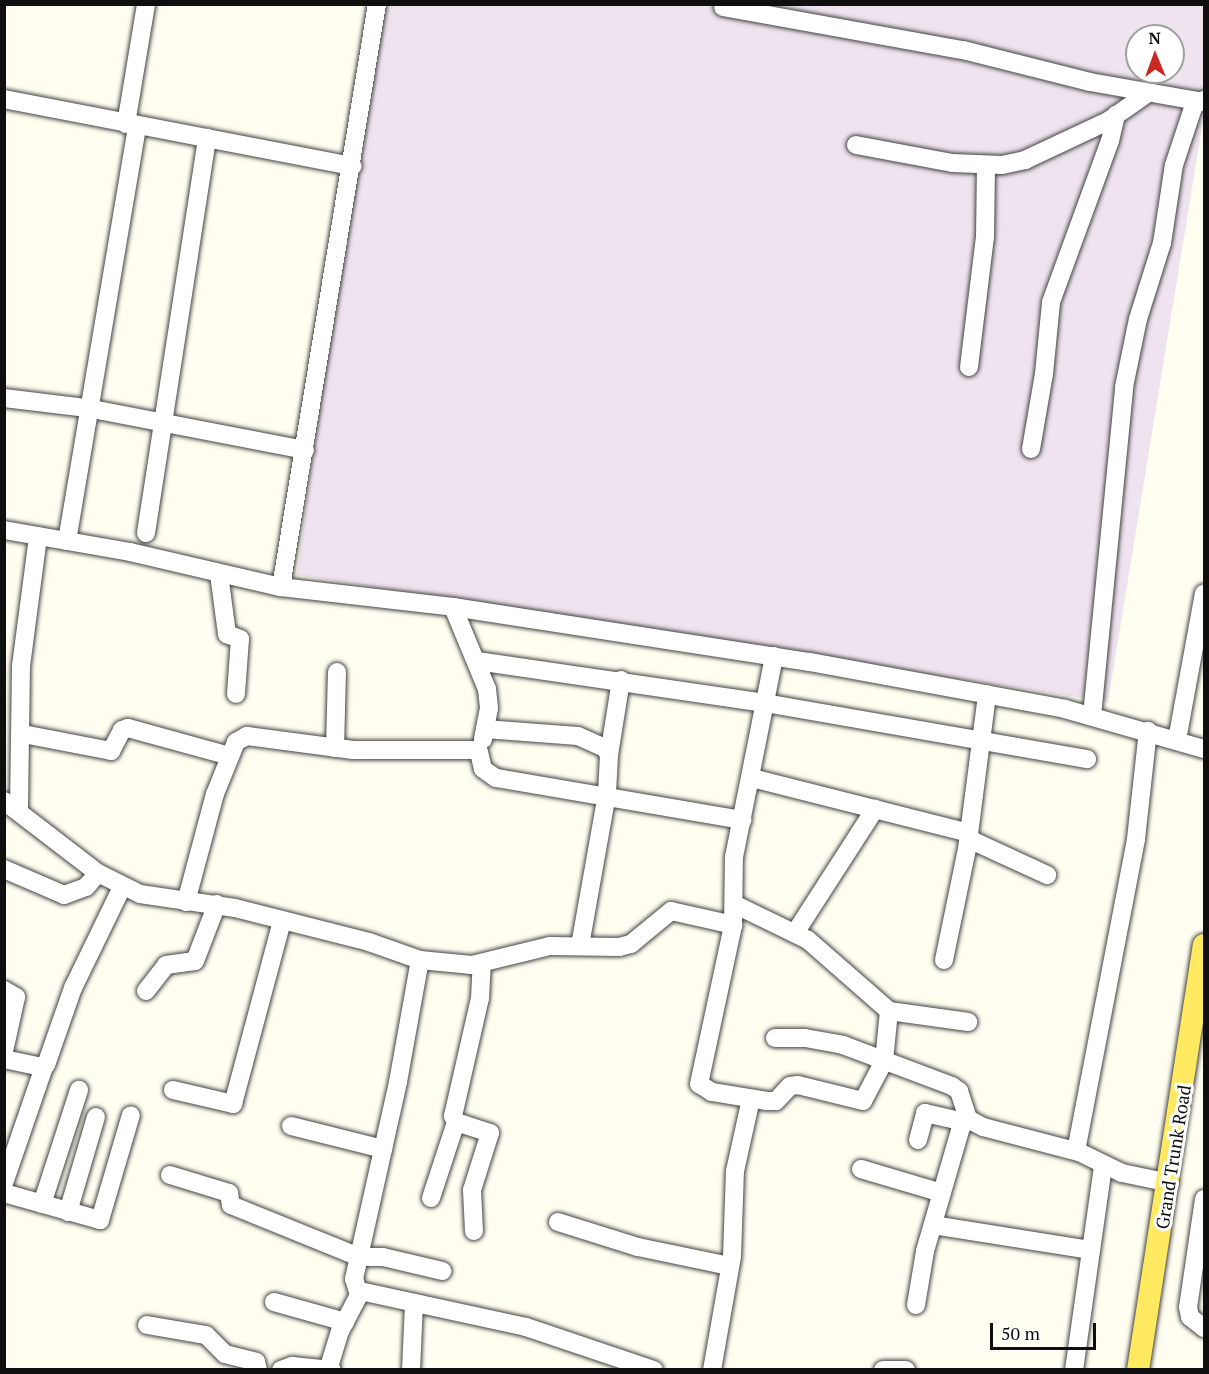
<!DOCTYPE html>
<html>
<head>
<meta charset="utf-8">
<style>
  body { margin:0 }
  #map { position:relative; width:1209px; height:1374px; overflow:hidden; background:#fffef0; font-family:"PT Serif",serif }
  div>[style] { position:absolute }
  .industrial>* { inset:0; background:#eee3ee }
  .roads { filter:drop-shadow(0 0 2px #424242) drop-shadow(0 0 2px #424242) }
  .minor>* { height:18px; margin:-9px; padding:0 9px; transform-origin:9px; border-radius:9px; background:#fff }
  .major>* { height:22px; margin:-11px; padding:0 11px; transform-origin:11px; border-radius:11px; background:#ffe960 }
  span { translate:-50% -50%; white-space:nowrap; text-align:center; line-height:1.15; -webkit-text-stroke:6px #fff; paint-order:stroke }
  .street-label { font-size:18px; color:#0f0f0f }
  .frame { position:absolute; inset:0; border:6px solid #0f0f0f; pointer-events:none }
  .north { position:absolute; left:1125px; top:24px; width:60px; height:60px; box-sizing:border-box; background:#fff; border:2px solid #9f9f9f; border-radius:50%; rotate:359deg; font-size:16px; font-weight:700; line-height:24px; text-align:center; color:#0f0f0f }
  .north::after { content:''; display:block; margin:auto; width:21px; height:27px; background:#c7281f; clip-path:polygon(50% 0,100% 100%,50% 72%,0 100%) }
  .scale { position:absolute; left:990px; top:1323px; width:106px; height:27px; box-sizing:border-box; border:3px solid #0f0f0f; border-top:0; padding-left:8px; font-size:18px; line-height:21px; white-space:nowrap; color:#0f0f0f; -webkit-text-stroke:4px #fff; paint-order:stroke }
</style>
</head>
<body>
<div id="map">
  <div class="industrial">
    <i style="clip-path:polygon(evenodd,373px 5px,1204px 5px,1204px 115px,1108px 702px,297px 575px,373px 5px,1137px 36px,1173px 36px,1173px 72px,1137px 72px,1137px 36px)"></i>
  </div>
  <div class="roads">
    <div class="minor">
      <i style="left:723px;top:7px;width:244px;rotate:10.2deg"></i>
      <i style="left:963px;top:50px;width:131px;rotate:14.1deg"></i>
      <i style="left:1090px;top:82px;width:110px;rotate:10deg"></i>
      <i style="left:4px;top:99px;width:355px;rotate:10.9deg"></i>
      <i style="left:126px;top:124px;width:122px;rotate:-80.5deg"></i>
      <i style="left:856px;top:145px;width:98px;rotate:10.6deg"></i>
      <i style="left:952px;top:163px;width:50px;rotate:2.3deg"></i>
      <i style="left:1002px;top:165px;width:24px;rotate:-12deg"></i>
      <i style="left:1025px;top:160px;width:92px;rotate:-25.2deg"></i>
      <i style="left:1108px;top:121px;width:49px;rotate:-35deg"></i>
      <i style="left:969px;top:367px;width:131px;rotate:-83deg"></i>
      <i style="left:985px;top:237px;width:70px;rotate:-89.2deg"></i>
      <i style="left:4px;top:398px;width:84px;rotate:6.9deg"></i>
      <i style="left:87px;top:408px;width:222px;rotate:10.9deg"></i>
      <i style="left:1031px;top:449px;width:76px;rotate:-80.2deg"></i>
      <i style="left:1044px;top:374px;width:72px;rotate:-84.4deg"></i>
      <i style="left:1051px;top:302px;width:171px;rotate:-69.9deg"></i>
      <i style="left:1110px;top:141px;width:27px;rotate:-77deg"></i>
      <i style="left:4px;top:530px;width:128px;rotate:9.9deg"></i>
      <i style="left:130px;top:552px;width:155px;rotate:13.1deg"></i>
      <i style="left:281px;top:587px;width:173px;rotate:6.6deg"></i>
      <i style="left:453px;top:607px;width:361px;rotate:8.8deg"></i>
      <i style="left:810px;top:662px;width:259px;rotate:10.4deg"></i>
      <i style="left:1065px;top:709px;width:145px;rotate:16.1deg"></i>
      <i style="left:146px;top:533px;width:400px;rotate:-81.2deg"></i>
      <i style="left:67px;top:541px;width:421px;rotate:-80.4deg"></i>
      <i style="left:219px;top:574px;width:61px;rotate:82.4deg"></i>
      <i style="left:227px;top:634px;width:14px;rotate:21deg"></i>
      <i style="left:240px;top:639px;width:55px;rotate:94.2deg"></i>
      <i style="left:281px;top:587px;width:591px;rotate:-80.65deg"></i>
      <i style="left:453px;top:607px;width:89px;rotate:67.5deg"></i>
      <i style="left:487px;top:689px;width:19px;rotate:84deg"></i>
      <i style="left:489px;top:708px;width:32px;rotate:101deg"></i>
      <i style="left:477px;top:661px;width:291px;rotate:8.3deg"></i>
      <i style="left:765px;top:703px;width:327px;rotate:9.9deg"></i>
      <i style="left:1092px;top:716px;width:331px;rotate:-84.4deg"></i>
      <i style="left:1124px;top:387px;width:69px;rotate:-78.4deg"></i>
      <i style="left:1138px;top:319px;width:80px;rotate:-72.5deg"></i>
      <i style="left:1162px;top:243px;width:79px;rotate:-81.3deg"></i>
      <i style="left:1174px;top:165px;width:63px;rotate:-71.6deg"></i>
      <i style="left:1194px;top:105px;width:11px;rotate:-27deg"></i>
      <i style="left:485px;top:729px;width:93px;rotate:4.3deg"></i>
      <i style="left:578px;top:736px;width:30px;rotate:24deg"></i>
      <i style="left:605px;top:748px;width:8px;rotate:60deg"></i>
      <i style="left:609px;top:755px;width:39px;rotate:93deg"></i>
      <i style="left:607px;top:794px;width:154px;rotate:100.1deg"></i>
      <i style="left:23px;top:734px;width:90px;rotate:10.9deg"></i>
      <i style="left:111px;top:751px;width:24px;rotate:-62deg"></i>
      <i style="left:122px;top:730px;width:6px;rotate:-18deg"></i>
      <i style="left:128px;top:728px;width:106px;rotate:15.4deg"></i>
      <i style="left:1177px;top:740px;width:149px;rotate:-79.6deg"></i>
      <i style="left:335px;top:748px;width:76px;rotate:-88.5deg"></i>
      <i style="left:609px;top:755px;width:76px;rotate:-80.9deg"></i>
      <i style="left:752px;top:778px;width:224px;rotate:14.2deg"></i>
      <i style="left:969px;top:833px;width:7px;rotate:74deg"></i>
      <i style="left:971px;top:840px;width:84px;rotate:24.7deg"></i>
      <i style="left:4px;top:801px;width:118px;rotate:37.5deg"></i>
      <i style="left:98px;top:873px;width:47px;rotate:26.6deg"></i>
      <i style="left:140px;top:894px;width:96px;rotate:8.4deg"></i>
      <i style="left:235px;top:908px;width:138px;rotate:14.2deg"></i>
      <i style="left:369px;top:942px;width:54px;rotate:19.4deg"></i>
      <i style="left:420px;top:960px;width:52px;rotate:5.5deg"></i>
      <i style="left:472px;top:965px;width:80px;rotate:-13.7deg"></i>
      <i style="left:550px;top:946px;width:69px;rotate:0.8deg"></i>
      <i style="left:619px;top:947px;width:12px;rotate:-14deg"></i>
      <i style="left:631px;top:944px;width:52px;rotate:-39.5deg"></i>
      <i style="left:671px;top:911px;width:64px;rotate:12.7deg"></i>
      <i style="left:19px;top:808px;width:142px;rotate:-89.2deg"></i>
      <i style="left:21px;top:666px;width:131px;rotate:-82.5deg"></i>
      <i style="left:4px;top:869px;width:65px;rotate:23.4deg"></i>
      <i style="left:64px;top:895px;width:23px;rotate:-20deg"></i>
      <i style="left:86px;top:887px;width:18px;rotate:-49deg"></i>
      <i style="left:186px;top:902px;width:112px;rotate:-75deg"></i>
      <i style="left:215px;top:794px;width:56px;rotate:-68deg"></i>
      <i style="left:236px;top:742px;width:13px;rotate:-29deg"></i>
      <i style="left:247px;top:736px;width:107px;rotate:7.5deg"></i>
      <i style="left:353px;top:750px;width:121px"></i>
      <i style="left:474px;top:750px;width:5px;rotate:22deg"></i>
      <i style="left:479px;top:752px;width:17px;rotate:77deg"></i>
      <i style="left:483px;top:769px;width:16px;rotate:35deg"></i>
      <i style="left:496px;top:778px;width:250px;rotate:9.7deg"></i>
      <i style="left:734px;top:904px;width:82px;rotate:25.9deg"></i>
      <i style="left:808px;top:940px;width:108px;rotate:41.2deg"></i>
      <i style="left:889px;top:1011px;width:50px;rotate:95.7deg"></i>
      <i style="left:884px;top:1061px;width:45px;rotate:117.7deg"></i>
      <i style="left:863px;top:1101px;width:67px;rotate:-166.2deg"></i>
      <i style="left:798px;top:1085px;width:8px;rotate:173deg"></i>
      <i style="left:790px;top:1086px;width:21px;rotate:133deg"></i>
      <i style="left:776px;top:1101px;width:9px;rotate:180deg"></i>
      <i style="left:767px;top:1101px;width:56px;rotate:-170.7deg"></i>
      <i style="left:712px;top:1092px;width:15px;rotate:-148deg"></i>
      <i style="left:699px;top:1084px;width:163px;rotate:-77.9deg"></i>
      <i style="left:733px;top:925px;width:68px;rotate:-89.2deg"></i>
      <i style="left:734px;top:857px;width:205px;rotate:-78.7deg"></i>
      <i style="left:795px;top:933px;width:148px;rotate:-57.2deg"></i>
      <i style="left:944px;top:960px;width:113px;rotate:-78.3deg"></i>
      <i style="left:967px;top:849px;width:156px;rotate:-82.6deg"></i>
      <i style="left:4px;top:990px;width:14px;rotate:30deg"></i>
      <i style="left:16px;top:997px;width:55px;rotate:102.5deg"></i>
      <i style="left:146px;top:991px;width:33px;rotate:-52deg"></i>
      <i style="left:166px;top:965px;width:29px;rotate:-8deg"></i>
      <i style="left:195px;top:961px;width:61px;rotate:-68.9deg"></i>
      <i style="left:889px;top:1011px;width:80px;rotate:7.9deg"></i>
      <i style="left:775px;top:1038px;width:30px"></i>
      <i style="left:805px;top:1038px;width:39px;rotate:10deg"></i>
      <i style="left:843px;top:1045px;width:116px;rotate:20.6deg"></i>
      <i style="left:952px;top:1086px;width:9px;rotate:36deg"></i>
      <i style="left:959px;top:1091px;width:29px;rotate:72deg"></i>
      <i style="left:968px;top:1119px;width:17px;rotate:28deg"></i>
      <i style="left:983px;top:1127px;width:99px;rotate:14.6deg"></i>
      <i style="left:1079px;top:1152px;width:48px;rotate:26deg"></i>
      <i style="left:1122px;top:1173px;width:49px;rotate:11.8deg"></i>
      <i style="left:4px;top:1059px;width:38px;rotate:12deg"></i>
      <i style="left:41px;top:1067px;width:5px;rotate:-22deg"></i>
      <i style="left:46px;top:1065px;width:82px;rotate:-70.7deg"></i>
      <i style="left:73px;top:988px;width:112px;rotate:-64.1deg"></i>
      <i style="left:173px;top:1090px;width:62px;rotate:13.1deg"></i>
      <i style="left:233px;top:1104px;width:189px;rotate:-75deg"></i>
      <i style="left:291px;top:1126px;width:95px;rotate:14deg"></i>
      <i style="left:918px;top:1140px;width:28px;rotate:-75deg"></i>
      <i style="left:925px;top:1113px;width:36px;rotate:13deg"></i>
      <i style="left:960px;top:1121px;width:8px;rotate:-50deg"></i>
      <i style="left:1076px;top:1151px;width:318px;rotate:-79.1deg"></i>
      <i style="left:1136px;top:839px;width:109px;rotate:-83.7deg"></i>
      <i style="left:861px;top:1169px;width:84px;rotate:16.5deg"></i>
      <i style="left:170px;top:1175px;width:62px;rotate:17deg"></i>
      <i style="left:229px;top:1193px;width:12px;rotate:81deg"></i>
      <i style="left:231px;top:1205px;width:138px;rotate:22.1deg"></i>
      <i style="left:359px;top:1257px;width:24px"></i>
      <i style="left:383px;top:1257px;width:61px;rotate:13.3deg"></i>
      <i style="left:4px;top:1183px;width:123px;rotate:-71deg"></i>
      <i style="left:4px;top:1193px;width:100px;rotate:15.7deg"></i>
      <i style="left:100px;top:1220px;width:109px;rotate:-73.6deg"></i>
      <i style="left:431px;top:1198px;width:80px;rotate:-71.8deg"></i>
      <i style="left:1204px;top:1199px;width:109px;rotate:98.4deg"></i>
      <i style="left:1188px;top:1307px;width:10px;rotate:79deg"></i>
      <i style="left:1190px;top:1317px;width:18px;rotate:38deg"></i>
      <i style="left:42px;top:1204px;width:120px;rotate:-72deg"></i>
      <i style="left:68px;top:1212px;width:99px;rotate:-73.6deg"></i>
      <i style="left:558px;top:1222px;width:84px;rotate:17.4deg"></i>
      <i style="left:638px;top:1247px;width:94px;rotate:11.7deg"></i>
      <i style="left:933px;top:1225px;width:160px;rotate:9deg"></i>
      <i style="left:474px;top:1231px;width:41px;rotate:-92.8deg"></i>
      <i style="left:472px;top:1190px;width:60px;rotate:-72.5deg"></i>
      <i style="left:490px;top:1133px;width:36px;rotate:-162deg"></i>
      <i style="left:456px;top:1122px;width:7px;rotate:-117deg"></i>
      <i style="left:453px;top:1116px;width:121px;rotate:-77.1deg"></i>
      <i style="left:480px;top:998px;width:34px;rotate:-87deg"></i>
      <i style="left:360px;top:1291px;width:170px;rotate:12.2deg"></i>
      <i style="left:526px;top:1327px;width:135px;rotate:18.6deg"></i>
      <i style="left:274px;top:1302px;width:74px;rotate:15.7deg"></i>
      <i style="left:916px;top:1305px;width:55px;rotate:-80.5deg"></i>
      <i style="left:925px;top:1251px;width:129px;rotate:-73.8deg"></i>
      <i style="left:961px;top:1127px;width:11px;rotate:-49deg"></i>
      <i style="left:147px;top:1325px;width:60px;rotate:9.6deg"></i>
      <i style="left:206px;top:1335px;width:27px;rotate:45deg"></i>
      <i style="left:225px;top:1354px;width:32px;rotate:14deg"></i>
      <i style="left:256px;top:1362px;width:8px;rotate:76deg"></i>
      <i style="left:281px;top:1370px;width:12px;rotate:-20deg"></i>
      <i style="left:292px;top:1366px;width:40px;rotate:5.7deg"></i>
      <i style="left:328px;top:1370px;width:41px;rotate:-72.9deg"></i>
      <i style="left:340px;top:1331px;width:41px;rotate:-62.2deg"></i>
      <i style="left:359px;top:1295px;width:17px;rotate:-107deg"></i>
      <i style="left:354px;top:1279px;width:202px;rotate:-77.4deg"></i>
      <i style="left:398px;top:1082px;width:124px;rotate:-79.8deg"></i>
      <i style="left:411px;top:1370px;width:67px;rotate:-87.4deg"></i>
      <i style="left:712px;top:1370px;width:116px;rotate:-80deg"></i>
      <i style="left:732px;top:1256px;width:85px;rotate:-88deg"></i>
      <i style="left:735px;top:1171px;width:74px;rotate:-77.5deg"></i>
      <i style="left:883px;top:1370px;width:23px"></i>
      <i style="left:1074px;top:1370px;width:207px;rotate:-81.9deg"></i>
    </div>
    <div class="major">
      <i style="left:1138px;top:1370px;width:430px;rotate:-81.2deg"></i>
    </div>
  </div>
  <div class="street-label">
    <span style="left:1173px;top:1157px;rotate:-81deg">Grand Trunk Road</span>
  </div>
  <div class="frame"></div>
  <div class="north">N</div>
  <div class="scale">50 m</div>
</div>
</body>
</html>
